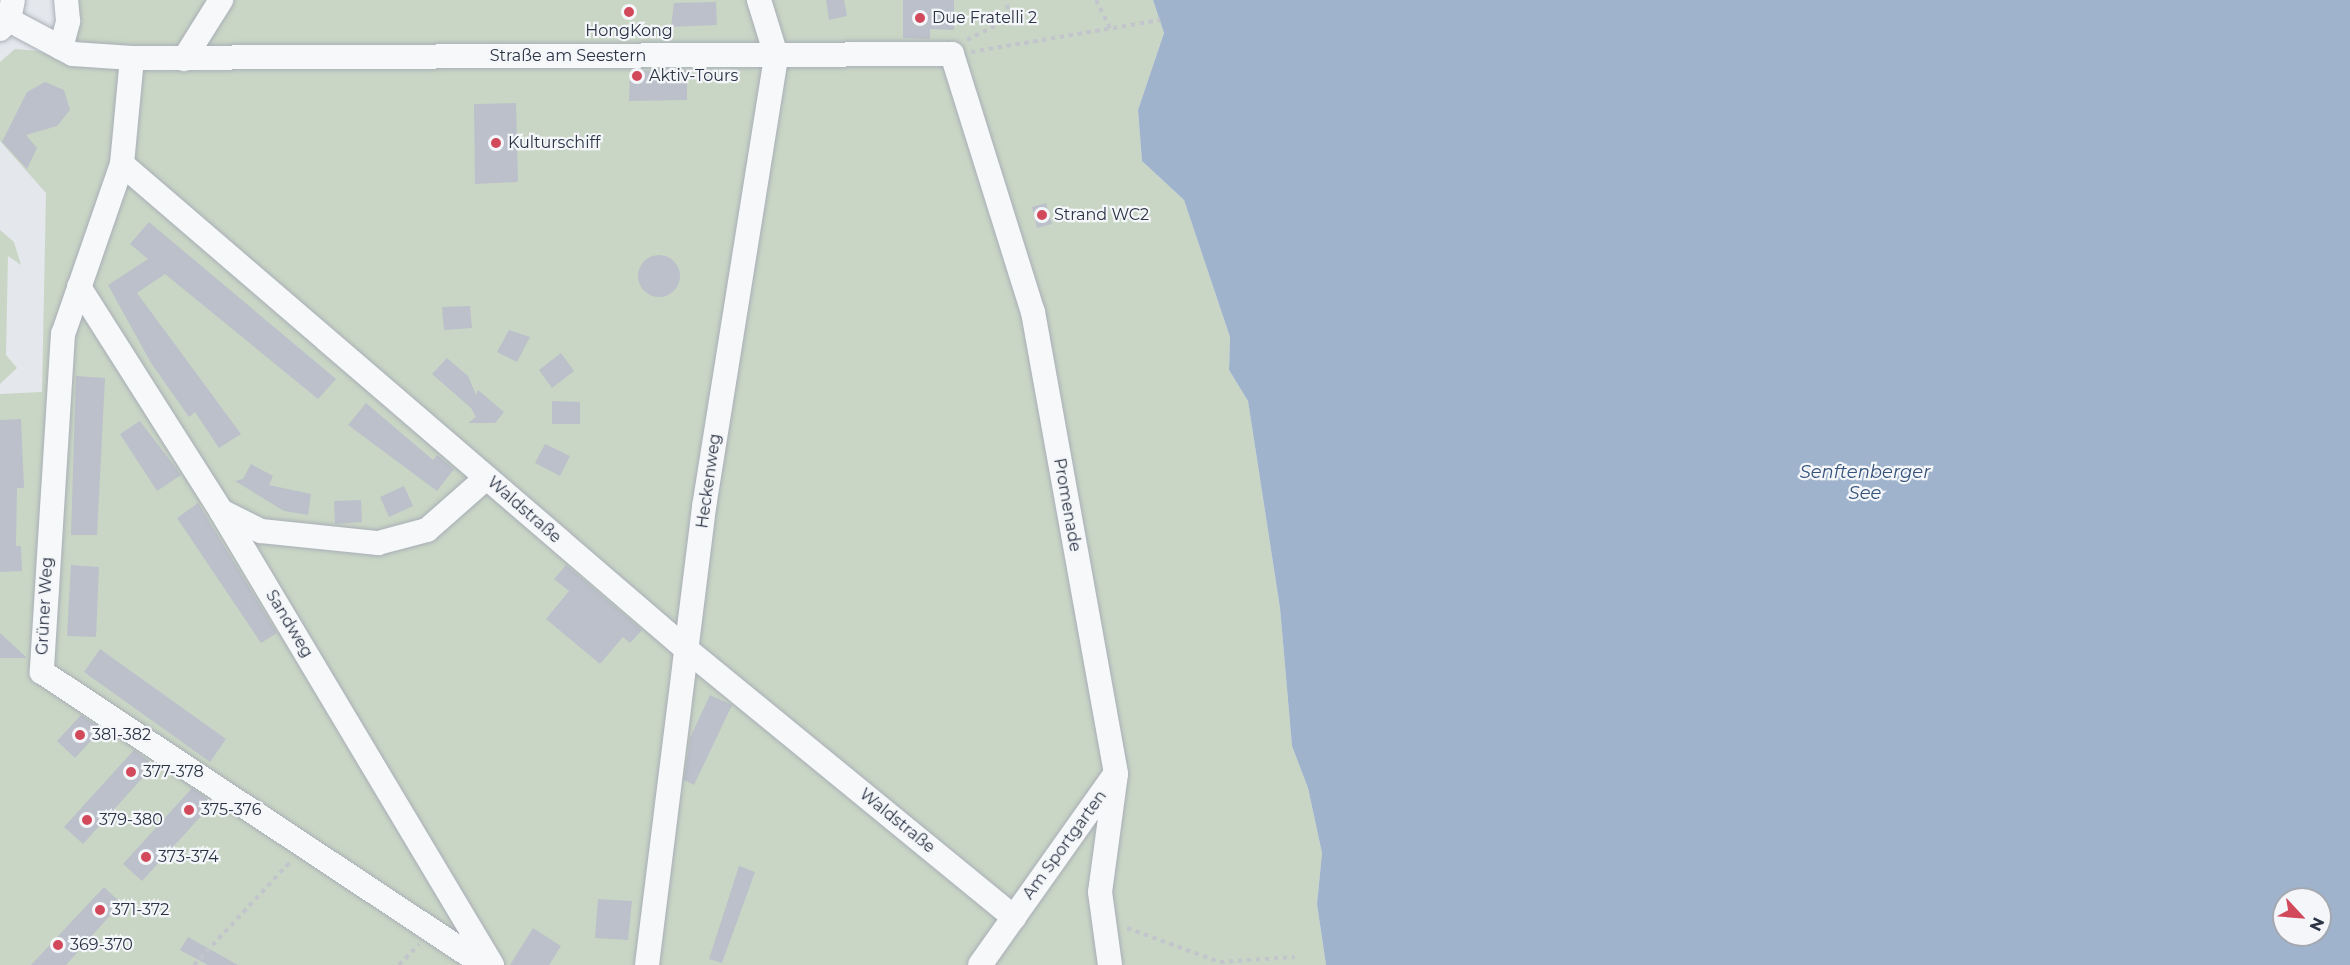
<!DOCTYPE html>
<html>
<head>
<meta charset="utf-8">
<style>
  body { margin:0 }
  #map { position:relative; width:2350px; height:965px; overflow:hidden; background:#e4e7ec; font-family:Montserrat,sans-serif }
  div>[style] { position:absolute }
  .green>* { inset:0; background:#c9d6c5 }
  .water>* { inset:0; background:#9fb4cc }
  .building>* { inset:0; background:#bbc0ca }
  .round { border-radius:50% }
  .path>* { height:4px; margin-top:-2px; transform-origin:0; background:repeating-linear-gradient(90deg,#c2c5cb 0 4.5px,transparent 0 9px) }
  .roads { filter:drop-shadow(0 0 2px #a9aeb7) drop-shadow(0 0 2px #a9aeb7) }
  .minor>* { height:24px; margin:-12px; padding:0 12px; transform-origin:12px; border-radius:12px; background:#f7f8fa }
  .dots>* { width:16px; height:16px; translate:-50% -50%; box-sizing:border-box; border:3px solid #f4f6f9; border-radius:50% }
  span { translate:-50% -50%; white-space:nowrap; text-align:center; line-height:1.15; -webkit-text-stroke:4.5px #f4f6f9; paint-order:stroke }
  .poi-label { font-size:16px; color:#2b3445 }
  .left { translate:0 -50%; text-align:left }
  .street-label { font-size:16px; color:#2b3445 }
  .water-label { font-size:18px; color:#34527a; font-style:italic }
  .north { position:absolute; left:2272px; top:887px; width:60px; height:60px; box-sizing:border-box; background:#f4f6f9; border:2px solid #a4a8b1; border-radius:50%; rotate:116deg; font-size:16px; font-weight:700; line-height:24px; text-align:center; color:#2b3445 }
  .north::after { content:''; display:block; margin:auto; width:21px; height:27px; background:#d1495b; clip-path:polygon(50% 0,100% 100%,50% 72%,0 100%) }
</style>
</head>
<body>
<div id="map">
  <div class="green">
    <i style="clip-path:polygon(74px 0,1153px 0,1164px 33px,1138px 110px,1142px 161px,1184px 200px,1230px 337px,1229px 370px,1248px 401px,1280px 608px,1292px 746px,1308px 788px,1322px 853px,1317px 904px,1326px 965px,0 965px,0 394px,42px 392px,46px 193px,0 141px,0 62px,15px 49px,39px 51px,65px 63px)"></i>
    <i style="clip-path:polygon(0 230px,14px 242px,21px 265px,8px 256px,6px 355px,17px 368px,0 384px)"></i>
  </div>
  <div class="water">
    <i style="clip-path:polygon(evenodd,1153px 0,2350px 0,2350px 965px,1326px 965px,1317px 904px,1322px 853px,1308px 788px,1292px 746px,1280px 608px,1248px 401px,1229px 370px,1230px 337px,1184px 200px,1142px 161px,1138px 110px,1164px 33px,1153px 0,2284px 899px,2320px 899px,2320px 935px,2284px 935px,2284px 899px)"></i>
  </div>
  <div class="building">
    <i style="clip-path:polygon(826px 0,844px 0,847px 16px,829px 20px)"></i>
    <i style="clip-path:polygon(903px 0,954px 0,954px 30px,930px 29px,930px 39px,903px 38px)"></i>
    <i style="clip-path:polygon(716px 2px,717px 25px,671px 27px,674px 3px)"></i>
    <i style="clip-path:polygon(687px 70px,687px 100px,629px 101px,630px 71px)"></i>
    <i style="clip-path:polygon(45px 82px,64px 90px,70px 110px,57px 126px,26px 135px,37px 148px,27px 169px,2px 142px,27px 92px)"></i>
    <i style="clip-path:polygon(516px 103px,518px 182px,475px 184px,474px 104px)"></i>
    <i style="clip-path:polygon(1046px 203px,1052px 224px,1037px 228px,1032px 207px)"></i>
    <i style="clip-path:polygon(149px 222px,336px 379px,318px 399px,165px 274px,137px 293px,241px 434px,219px 448px,195px 412px,189px 417px,151px 363px,108px 285px,148px 259px,130px 244px)"></i>
    <i class="round" style="left:638px;top:255px;width:42px;height:42px"></i>
    <i style="clip-path:polygon(470px 306px,472px 328px,444px 330px,442px 307px)"></i>
    <i style="clip-path:polygon(509px 330px,530px 337px,517px 362px,497px 352px)"></i>
    <i style="clip-path:polygon(561px 353px,574px 371px,552px 388px,539px 370px)"></i>
    <i style="clip-path:polygon(447px 358px,468px 376px,476px 395px,478px 390px,504px 412px,495px 423px,468px 423px,476px 417px,471px 408px,432px 374px)"></i>
    <i style="clip-path:polygon(76px 376px,105px 378px,97px 535px,71px 535px)"></i>
    <i style="clip-path:polygon(552px 401px,580px 402px,580px 424px,552px 424px)"></i>
    <i style="clip-path:polygon(366px 403px,433px 460px,437px 455px,454px 469px,437px 491px,348px 425px)"></i>
    <i style="clip-path:polygon(21px 419px,24px 488px,17px 488px,16px 546px,21px 546px,22px 571px,0 572px,0 420px)"></i>
    <i style="clip-path:polygon(140px 421px,181px 475px,157px 491px,120px 434px)"></i>
    <i style="clip-path:polygon(545px 444px,570px 456px,560px 476px,535px 463px)"></i>
    <i style="clip-path:polygon(251px 464px,273px 476px,269px 485px,311px 494px,308px 515px,284px 511px,235px 481px,243px 479px)"></i>
    <i style="clip-path:polygon(404px 486px,413px 506px,389px 517px,380px 497px)"></i>
    <i style="clip-path:polygon(361px 500px,362px 522px,335px 524px,334px 501px)"></i>
    <i style="clip-path:polygon(198px 503px,277px 633px,261px 643px,177px 518px)"></i>
    <i style="clip-path:polygon(71px 565px,99px 567px,96px 637px,67px 636px)"></i>
    <i style="clip-path:polygon(566px 565px,642px 630px,630px 643px,623px 637px,600px 664px,546px 619px,569px 591px,554px 579px)"></i>
    <i style="clip-path:polygon(0 633px,27px 658px,0 658px)"></i>
    <i style="clip-path:polygon(100px 649px,226px 739px,210px 762px,84px 672px)"></i>
    <i style="clip-path:polygon(710px 695px,732px 705px,694px 785px,684px 780px,690px 738px)"></i>
    <i style="clip-path:polygon(81px 715px,102px 729px,75px 758px,57px 741px)"></i>
    <i style="clip-path:polygon(134px 750px,154px 765px,83px 844px,64px 827px)"></i>
    <i style="clip-path:polygon(192px 788px,213px 803px,142px 881px,123px 864px)"></i>
    <i style="clip-path:polygon(739px 866px,755px 872px,722px 963px,709px 959px)"></i>
    <i style="clip-path:polygon(104px 887px,121px 903px,66px 965px,31px 965px)"></i>
    <i style="clip-path:polygon(598px 899px,632px 901px,628px 940px,595px 938px)"></i>
    <i style="clip-path:polygon(533px 928px,561px 946px,549px 965px,510px 965px)"></i>
    <i style="clip-path:polygon(188px 937px,238px 965px,208px 965px,180px 950px)"></i>
  </div>
  <div class="path">
    <i style="left:1096px;top:0;width:36px;rotate:63deg"></i>
    <i style="left:967px;top:40px;width:48px;rotate:-27.1deg"></i>
    <i style="left:1010px;top:18px;width:18px;rotate:-103deg"></i>
    <i style="left:971px;top:52px;width:192px;rotate:-9.6deg"></i>
    <i style="left:1127px;top:928px;width:99px;rotate:20.1deg"></i>
    <i style="left:1220px;top:962px;width:75px;rotate:-3.8deg"></i>
    <i style="left:194px;top:965px;width:142px;rotate:-47deg"></i>
    <i style="left:399px;top:965px;width:29px;rotate:-46deg"></i>
  </div>
  <div class="roads">
    <div class="minor">
      <i style="left:9px;top:20px;width:72px;rotate:28deg"></i>
      <i style="left:73px;top:54px;width:59px;rotate:3.9deg"></i>
      <i style="left:132px;top:58px;width:820px;rotate:-0.28deg"></i>
      <i style="left:952px;top:54px;width:270px;rotate:72.6deg"></i>
      <i style="left:1033px;top:312px;width:469px;rotate:79.8deg"></i>
      <i style="left:1116px;top:774px;width:119px;rotate:97.7deg"></i>
      <i style="left:1100px;top:892px;width:74px;rotate:82.2deg"></i>
      <i style="left:0;top:29px;width:13px;rotate:-45deg"></i>
      <i style="left:9px;top:20px;width:20px;rotate:-79deg"></i>
      <i style="left:61px;top:48px;width:28px;rotate:-75deg"></i>
      <i style="left:68px;top:21px;width:21px;rotate:-95deg"></i>
      <i style="left:132px;top:58px;width:106px;rotate:95.4deg"></i>
      <i style="left:122px;top:164px;width:180px;rotate:109.1deg"></i>
      <i style="left:63px;top:334px;width:339px;rotate:93.6deg"></i>
      <i style="left:42px;top:672px;width:530px;rotate:33.54deg"></i>
      <i style="left:184px;top:59px;width:70px;rotate:-57.9deg"></i>
      <i style="left:122px;top:164px;width:744px;rotate:40.69deg"></i>
      <i style="left:686px;top:649px;width:424px;rotate:39.3deg"></i>
      <i style="left:79px;top:287px;width:265px;rotate:57.6deg"></i>
      <i style="left:221px;top:511px;width:529px;rotate:59.17deg"></i>
      <i style="left:221px;top:511px;width:45px;rotate:26.6deg"></i>
      <i style="left:261px;top:531px;width:118px;rotate:5.9deg"></i>
      <i style="left:378px;top:543px;width:51px;rotate:-14.9deg"></i>
      <i style="left:427px;top:530px;width:79px;rotate:-41.4deg"></i>
      <i style="left:647px;top:965px;width:462px;rotate:-82.9deg"></i>
      <i style="left:704px;top:507px;width:458px;rotate:-80.9deg"></i>
      <i style="left:776px;top:55px;width:58px;rotate:-107.2deg"></i>
      <i style="left:980px;top:965px;width:232px;rotate:-54.7deg"></i>
    </div>
  </div>
  <div class="dots">
    <i style="left:629px;top:12px;background:#d1495b"></i>
    <i style="left:920px;top:18px;background:#d1495b"></i>
    <i style="left:637px;top:76px;background:#d1495b"></i>
    <i style="left:496px;top:143px;background:#d1495b"></i>
    <i style="left:1042px;top:215px;background:#d1495b"></i>
    <i style="left:80px;top:735px;background:#d1495b"></i>
    <i style="left:131px;top:772px;background:#d1495b"></i>
    <i style="left:189px;top:810px;background:#d1495b"></i>
    <i style="left:87px;top:820px;background:#d1495b"></i>
    <i style="left:146px;top:857px;background:#d1495b"></i>
    <i style="left:100px;top:910px;background:#d1495b"></i>
    <i style="left:58px;top:945px;background:#d1495b"></i>
  </div>
  <div class="poi-label">
    <span class="left" style="left:932px;top:18px">Due Fratelli 2</span>
    <span style="left:629px;top:31px">HongKong</span>
    <span class="left" style="left:649px;top:76px">Aktiv-Tours</span>
    <span class="left" style="left:508px;top:143px">Kulturschiff</span>
    <span class="left" style="left:1054px;top:215px">Strand WC2</span>
    <span class="left" style="left:92px;top:735px">381-382</span>
    <span class="left" style="left:143px;top:772px">377-378</span>
    <span class="left" style="left:201px;top:810px">375-376</span>
    <span class="left" style="left:99px;top:820px">379-380</span>
    <span class="left" style="left:158px;top:857px">373-374</span>
    <span class="left" style="left:112px;top:910px">371-372</span>
    <span class="left" style="left:70px;top:945px">369-370</span>
  </div>
  <div class="street-label">
    <span style="left:568px;top:56px">Straße am Seestern</span>
    <span style="left:709px;top:481px;rotate:-82deg">Heckenweg</span>
    <span style="left:1067px;top:505px;rotate:80deg">Promenade</span>
    <span style="left:524px;top:510px;rotate:41deg">Waldstraße</span>
    <span style="left:45px;top:606px;rotate:-87deg">Grüner Weg</span>
    <span style="left:289px;top:624px;rotate:59deg">Sandweg</span>
    <span style="left:897px;top:821px;rotate:39deg">Waldstraße</span>
    <span style="left:1065px;top:845px;rotate:-54deg">Am Sportgarten</span>
  </div>
  <div class="water-label">
    <span style="left:1865px;top:483px">Senftenberger<br>See</span>
  </div>
  <div class="north">N</div>
</div>
</body>
</html>
